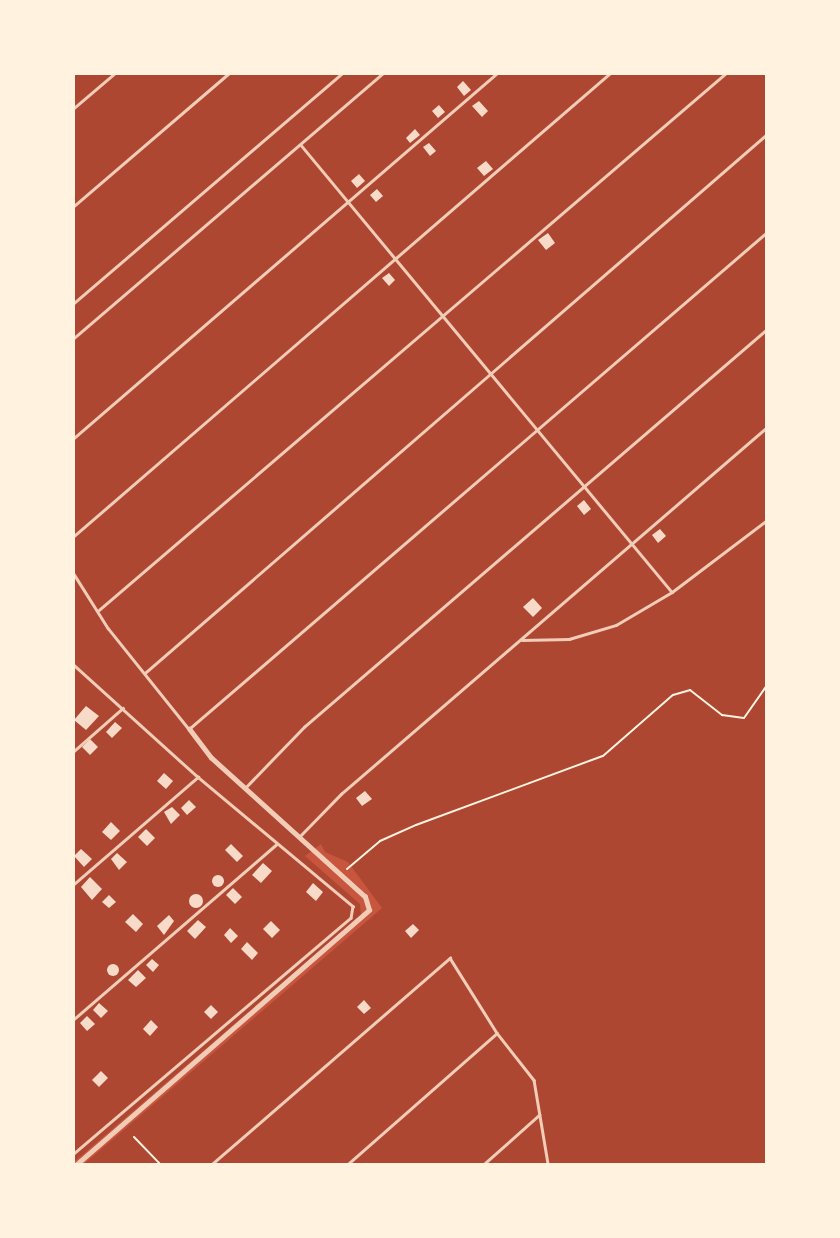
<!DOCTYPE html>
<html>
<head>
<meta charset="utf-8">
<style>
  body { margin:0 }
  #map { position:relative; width:840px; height:1238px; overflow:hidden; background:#c8553d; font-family:Roboto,sans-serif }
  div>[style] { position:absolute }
  .green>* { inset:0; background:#ae4732 }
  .building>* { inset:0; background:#f7dbc8 }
  .round { border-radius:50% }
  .path>* { height:2px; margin:-1px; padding:0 1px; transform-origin:1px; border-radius:1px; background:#fff3e0 }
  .service>* { height:2.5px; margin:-1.25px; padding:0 1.25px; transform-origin:1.25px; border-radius:1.25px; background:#f1ccb7 }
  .minor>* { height:4.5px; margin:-2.25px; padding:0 2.25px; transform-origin:2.25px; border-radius:2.25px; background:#f1ccb7 }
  span { translate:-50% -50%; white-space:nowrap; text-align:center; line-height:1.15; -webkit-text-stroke:7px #fff3e0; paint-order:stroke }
  .frame { position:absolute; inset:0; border:75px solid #fff3e0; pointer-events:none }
</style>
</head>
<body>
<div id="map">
  <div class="green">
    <i style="clip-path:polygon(74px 74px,766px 74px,766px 1164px,84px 1164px,382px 908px,348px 862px,325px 852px,321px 844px,305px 856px,360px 904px,361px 915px,74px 1162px)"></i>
  </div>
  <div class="building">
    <i style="clip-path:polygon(463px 81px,471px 90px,464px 96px,457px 87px)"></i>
    <i style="clip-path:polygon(479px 101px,488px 111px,482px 117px,472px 106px)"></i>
    <i style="clip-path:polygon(439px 105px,445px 112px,438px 118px,432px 111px)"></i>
    <i style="clip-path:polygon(415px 129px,420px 135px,410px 143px,406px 138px)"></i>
    <i style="clip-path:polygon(429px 143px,436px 151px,430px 156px,423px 147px)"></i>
    <i style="clip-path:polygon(486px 161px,493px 169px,484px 176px,477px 168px)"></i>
    <i style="clip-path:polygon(359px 174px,365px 181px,357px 188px,351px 181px)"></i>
    <i style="clip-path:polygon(377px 189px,383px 196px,376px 202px,370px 195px)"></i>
    <i style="clip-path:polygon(548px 233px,555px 243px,546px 250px,538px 240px)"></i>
    <i style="clip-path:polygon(389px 273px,395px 280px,389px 286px,382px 278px)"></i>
    <i style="clip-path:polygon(584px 500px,591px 509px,584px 515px,577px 506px)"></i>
    <i style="clip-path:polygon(660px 529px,666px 536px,658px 543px,652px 535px)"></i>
    <i style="clip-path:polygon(533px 598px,542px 608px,533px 617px,523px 607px)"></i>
    <i style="clip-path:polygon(86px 706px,99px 716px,86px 730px,74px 720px)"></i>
    <i style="clip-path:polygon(115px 722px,122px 728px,112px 738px,106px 732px)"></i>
    <i style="clip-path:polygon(90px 739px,98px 747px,90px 755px,82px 747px)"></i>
    <i style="clip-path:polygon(164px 773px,173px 781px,166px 789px,157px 781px)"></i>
    <i style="clip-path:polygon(365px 791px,372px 799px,362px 806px,356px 798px)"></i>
    <i style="clip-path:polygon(189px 800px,196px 807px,187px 815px,181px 808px)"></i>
    <i style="clip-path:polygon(172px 807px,180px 815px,171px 824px,164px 812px)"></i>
    <i style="clip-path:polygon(111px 822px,120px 831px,111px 840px,102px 832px)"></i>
    <i style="clip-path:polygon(146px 829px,155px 838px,147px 846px,138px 837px)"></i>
    <i style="clip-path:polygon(231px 844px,243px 856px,237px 862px,225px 850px)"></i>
    <i style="clip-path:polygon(81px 849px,92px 859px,84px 867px,74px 856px)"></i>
    <i style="clip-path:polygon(117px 853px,127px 862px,119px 870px,111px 859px)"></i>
    <i style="clip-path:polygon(263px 863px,272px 871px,261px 883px,252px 875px)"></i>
    <i class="round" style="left:212px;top:875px;width:12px;height:12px"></i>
    <i style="clip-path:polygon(90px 877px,102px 889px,92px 900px,81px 887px)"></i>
    <i style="clip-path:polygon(313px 883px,323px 892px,316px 901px,306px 892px)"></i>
    <i style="clip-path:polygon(233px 888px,242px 897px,235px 904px,226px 895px)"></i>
    <i class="round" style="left:189px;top:894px;width:14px;height:14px"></i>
    <i style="clip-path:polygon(109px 895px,116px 902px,109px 908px,102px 902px)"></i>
    <i style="clip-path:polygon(133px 914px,143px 924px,136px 932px,125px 922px)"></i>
    <i style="clip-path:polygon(169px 915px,174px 921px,164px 935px,157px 926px)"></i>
    <i style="clip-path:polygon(198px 920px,206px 927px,195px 939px,187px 931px)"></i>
    <i style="clip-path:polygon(271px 921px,280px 930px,272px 938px,263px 929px)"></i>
    <i style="clip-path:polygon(413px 924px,419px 930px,411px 938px,405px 931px)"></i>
    <i style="clip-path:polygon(230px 928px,238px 936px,231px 943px,224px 935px)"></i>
    <i style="clip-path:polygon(247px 942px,258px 953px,252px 960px,241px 949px)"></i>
    <i style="clip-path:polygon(152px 959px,159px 965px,153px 972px,146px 965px)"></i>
    <i class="round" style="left:107px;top:964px;width:12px;height:12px"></i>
    <i style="clip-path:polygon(138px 970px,146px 978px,136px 987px,128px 980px)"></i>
    <i style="clip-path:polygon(364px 1000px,371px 1008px,364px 1014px,357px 1007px)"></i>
    <i style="clip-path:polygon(99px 1003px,108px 1011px,101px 1018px,93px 1010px)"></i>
    <i style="clip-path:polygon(211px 1005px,218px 1012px,211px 1019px,204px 1012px)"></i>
    <i style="clip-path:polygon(87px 1016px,95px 1024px,87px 1031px,80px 1023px)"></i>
    <i style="clip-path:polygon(151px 1020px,158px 1027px,150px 1036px,143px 1029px)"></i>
    <i style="clip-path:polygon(101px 1071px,108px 1078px,99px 1087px,92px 1080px)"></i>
  </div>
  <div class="path">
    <i style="left:347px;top:869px;width:43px;rotate:-40.3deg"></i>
    <i style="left:380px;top:841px;width:39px;rotate:-24deg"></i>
    <i style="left:416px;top:825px;width:199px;rotate:-20.3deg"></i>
    <i style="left:603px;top:756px;width:93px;rotate:-41.1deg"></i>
    <i style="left:673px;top:695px;width:18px;rotate:-16deg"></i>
    <i style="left:690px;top:690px;width:41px;rotate:38deg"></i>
    <i style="left:722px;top:715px;width:22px;rotate:8deg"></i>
    <i style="left:744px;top:718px;width:38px;rotate:-55deg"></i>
    <i style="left:134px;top:1137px;width:37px;rotate:46deg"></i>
  </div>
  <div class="service">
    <i style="left:74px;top:108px;width:52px;rotate:-40.4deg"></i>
    <i style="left:301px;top:145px;width:581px;rotate:50.31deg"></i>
    <i style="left:74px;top:206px;width:203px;rotate:-40.6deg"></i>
    <i style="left:74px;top:303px;width:352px;rotate:-40.6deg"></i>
    <i style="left:74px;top:338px;width:406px;rotate:-40.6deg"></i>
    <i style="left:74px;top:438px;width:557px;rotate:-40.78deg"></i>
    <i style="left:74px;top:536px;width:707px;rotate:-40.81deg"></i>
    <i style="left:74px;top:574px;width:64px;rotate:57.8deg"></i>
    <i style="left:108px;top:628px;width:129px;rotate:51.3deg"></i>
    <i style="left:189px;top:729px;width:761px;rotate:-40.68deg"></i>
    <i style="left:99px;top:610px;width:824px;rotate:-40.57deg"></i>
    <i style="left:522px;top:640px;width:47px;rotate:-1.2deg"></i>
    <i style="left:569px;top:639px;width:49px;rotate:-16.6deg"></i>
    <i style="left:616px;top:625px;width:65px;rotate:-30.5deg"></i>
    <i style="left:672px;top:592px;width:118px;rotate:-37.1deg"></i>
    <i style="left:74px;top:665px;width:167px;rotate:42.1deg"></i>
    <i style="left:198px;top:777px;width:202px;rotate:39.8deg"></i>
    <i style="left:353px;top:906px;width:12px;rotate:99deg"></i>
    <i style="left:351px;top:918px;width:364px;rotate:139.6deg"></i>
    <i style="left:145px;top:673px;width:822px;rotate:-40.9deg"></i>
    <i style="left:74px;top:751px;width:65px;rotate:-41.3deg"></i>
    <i style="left:245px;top:788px;width:85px;rotate:-46deg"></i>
    <i style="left:304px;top:727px;width:609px;rotate:-40.67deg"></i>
    <i style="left:299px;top:837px;width:60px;rotate:-45.7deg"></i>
    <i style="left:341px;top:794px;width:561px;rotate:-40.73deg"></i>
    <i style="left:74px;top:884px;width:164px;rotate:-40.8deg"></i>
    <i style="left:74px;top:1019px;width:268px;rotate:-40.8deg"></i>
    <i style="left:212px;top:1164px;width:315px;rotate:-40.9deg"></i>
    <i style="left:450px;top:958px;width:89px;rotate:57.9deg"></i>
    <i style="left:497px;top:1033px;width:60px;rotate:51.8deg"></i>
    <i style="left:534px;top:1080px;width:85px;rotate:80.5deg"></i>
    <i style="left:348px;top:1164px;width:198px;rotate:-41.3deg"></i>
    <i style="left:484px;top:1164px;width:74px;rotate:-41.7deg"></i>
  </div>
  <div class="minor">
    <i style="left:77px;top:1164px;width:387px;rotate:-41deg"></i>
    <i style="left:369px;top:910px;width:14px;rotate:-107deg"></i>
    <i style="left:365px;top:897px;width:207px;rotate:-137.9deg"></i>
    <i style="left:211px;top:758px;width:36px;rotate:-127deg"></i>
  </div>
  <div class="frame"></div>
</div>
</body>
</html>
